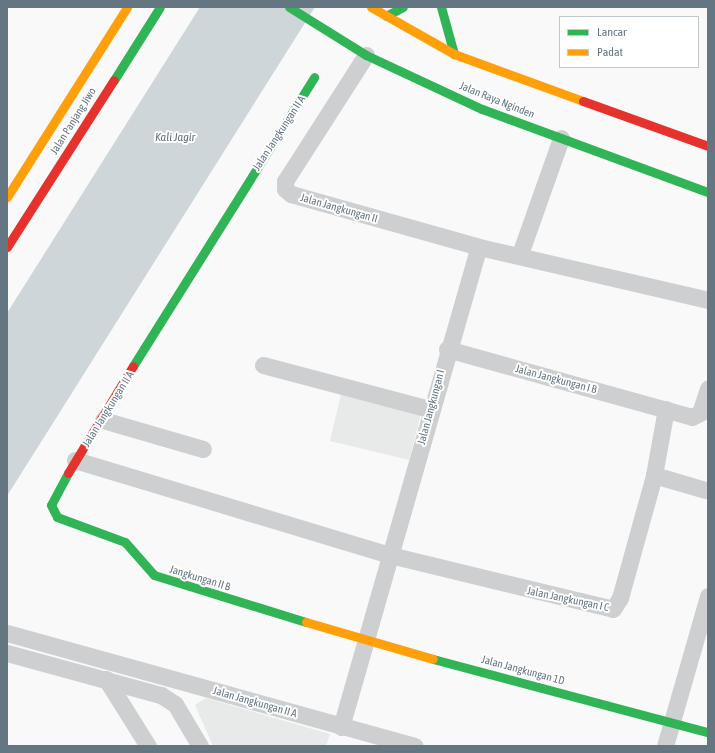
<!DOCTYPE html>
<html>
<head>
<meta charset="utf-8">
<style>
  body { margin:0 }
  #map { position:relative; width:715px; height:753px; overflow:hidden; background:#f9f9f9; font-family:"Asap Condensed",sans-serif }
  div>[style] { position:absolute }
  .built>* { inset:0; background:#e8e9e9 }
  .water>* { inset:0; background:#ced6d9 }
  .street>* { height:17px; margin:-8.5px; padding:0 8.5px; transform-origin:8.5px; border-radius:8.5px; background:#cecfd0 }
  .fast>* { height:9px; margin:-4.5px; padding:0 4.5px; transform-origin:4.5px; border-radius:4.5px; background:#30b455 }
  .slow>* { height:9px; margin:-4.5px; padding:0 4.5px; transform-origin:4.5px; border-radius:4.5px; background:#ff9f0a }
  .jam>* { height:9px; margin:-4.5px; padding:0 4.5px; transform-origin:4.5px; border-radius:4.5px; background:#e5322d }
  span { translate:-50% -50%; white-space:nowrap; text-align:center; line-height:1.15; -webkit-text-stroke:4px #fff; paint-order:stroke }
  .street-label { font-size:11px; color:#657683 }
  .water-label { font-size:12px; color:#60757c; font-style:italic }
  .frame { position:absolute; inset:0; border:8px solid #657683; pointer-events:none }
  .legend { position:absolute; left:559px; top:16px; width:140px; height:52px; box-sizing:border-box; background:#fff; border:1px solid #c1c8cd; margin:0; padding:5px 7px; list-style:none; font-size:12px; color:#657683 }
  .legend li { display:flex; align-items:center; gap:8px; height:20px }
  .legend b { width:20px; border:1px solid #c1c8cd }
</style>
</head>
<body>
<div id="map">
  <div class="built">
    <i style="clip-path:polygon(343px 386px,423px 406px,409px 460px,330px 441px)"></i>
    <i style="clip-path:polygon(206px 698px,330px 734px,326px 746px,213px 746px,195px 705px)"></i>
  </div>
  <div class="water">
    <i style="clip-path:polygon(200px 7px,315px 7px,7px 496px,7px 313px)"></i>
  </div>
  <div class="street">
    <i style="left:366px;top:55px;width:150px;rotate:122.7deg"></i>
    <i style="left:285px;top:181px;width:8px;rotate:90deg"></i>
    <i style="left:285px;top:189px;width:8px;rotate:40deg"></i>
    <i style="left:291px;top:194px;width:195px;rotate:15.7deg"></i>
    <i style="left:479px;top:247px;width:235px;rotate:13deg"></i>
    <i style="left:520px;top:254px;width:123px;rotate:-70.5deg"></i>
    <i style="left:447px;top:349px;width:254px;rotate:15.5deg"></i>
    <i style="left:692px;top:417px;width:9px;rotate:-27deg"></i>
    <i style="left:700px;top:413px;width:26px;rotate:-72deg"></i>
    <i style="left:263px;top:365px;width:173px;rotate:14.8deg"></i>
    <i style="left:103px;top:420px;width:104px;rotate:16.2deg"></i>
    <i style="left:75px;top:460px;width:329px;rotate:16.8deg"></i>
    <i style="left:390px;top:555px;width:229px;rotate:13.6deg"></i>
    <i style="left:613px;top:609px;width:13px;rotate:-58deg"></i>
    <i style="left:620px;top:598px;width:128px;rotate:-74.5deg"></i>
    <i style="left:654px;top:475px;width:67px;rotate:-79.7deg"></i>
    <i style="left:654px;top:475px;width:53px;rotate:16.4deg"></i>
    <i style="left:7px;top:633px;width:423px;rotate:15.5deg"></i>
    <i style="left:7px;top:653px;width:160px;rotate:15.3deg"></i>
    <i style="left:161px;top:695px;width:17px;rotate:33deg"></i>
    <i style="left:175px;top:704px;width:49px;rotate:59.2deg"></i>
    <i style="left:106px;top:679px;width:79px;rotate:57.9deg"></i>
    <i style="left:341px;top:727px;width:499px;rotate:-74deg"></i>
    <i style="left:665px;top:746px;width:156px;rotate:-74deg"></i>
  </div>
  <div class="fast">
    <i style="left:289px;top:7px;width:91px;rotate:31.9deg"></i>
    <i style="left:366px;top:55px;width:128px;rotate:25deg"></i>
    <i style="left:482px;top:109px;width:241px;rotate:20.2deg"></i>
    <i style="left:441px;top:7px;width:49px;rotate:74.5deg"></i>
    <i style="left:386px;top:16px;width:19px;rotate:-28deg"></i>
    <i style="left:114px;top:80px;width:86px;rotate:-57.8deg"></i>
    <i style="left:133px;top:366px;width:341px;rotate:-57.9deg"></i>
    <i style="left:68px;top:473px;width:36px;rotate:118deg"></i>
    <i style="left:51px;top:505px;width:13px;rotate:63deg"></i>
    <i style="left:57px;top:517px;width:72px;rotate:20.2deg"></i>
    <i style="left:125px;top:542px;width:44px;rotate:48.7deg"></i>
    <i style="left:154px;top:575px;width:159px;rotate:17.2deg"></i>
    <i style="left:433px;top:659px;width:285px;rotate:14.9deg"></i>
  </div>
  <div class="slow">
    <i style="left:371px;top:7px;width:95px;rotate:29.5deg"></i>
    <i style="left:454px;top:54px;width:137px;rotate:20deg"></i>
    <i style="left:7px;top:197px;width:225px;rotate:-57.7deg"></i>
    <i style="left:306px;top:622px;width:132px;rotate:16.2deg"></i>
  </div>
  <div class="jam">
    <i style="left:583px;top:101px;width:133px;rotate:19.8deg"></i>
    <i style="left:7px;top:247px;width:198px;rotate:-57.4deg"></i>
    <i style="left:68px;top:473px;width:125px;rotate:-58.7deg"></i>
  </div>
  <div class="street-label">
    <span style="left:497px;top:100px;rotate:22deg">Jalan Raya Nginden</span>
    <span style="left:73px;top:121px;rotate:-58deg">Jalan Panjang Jiwo</span>
    <span style="left:279px;top:133px;rotate:-57deg">Jalan Jangkungan II A</span>
    <span style="left:339px;top:208px;rotate:16deg">Jalan Jangkungan II</span>
    <span style="left:556px;top:379px;rotate:15deg">Jalan Jangkungan I B</span>
    <span style="left:431px;top:407px;rotate:-75deg">Jalan Jangkungan I</span>
    <span style="left:108px;top:409px;rotate:-58deg">Jalan Jangkungan II A</span>
    <span style="left:200px;top:578px;rotate:17deg">Jangkungan II B</span>
    <span style="left:568px;top:599px;rotate:12deg">Jalan Jangkungan I C</span>
    <span style="left:523px;top:670px;rotate:15deg">Jalan Jangkungan 1D</span>
    <span style="left:255px;top:702px;rotate:16deg">Jalan Jangkungan II A</span>
  </div>
  <div class="water-label">
    <span style="left:175px;top:138px">Kali Jagir</span>
  </div>
  <div class="frame"></div>
  <ul class="legend">
  <li><b style="height:5px;background:#30b455"></b>Lancar</li>
  <li><b style="height:5px;background:#ff9f0a"></b>Padat</li>
  </ul>
</div>
</body>
</html>
